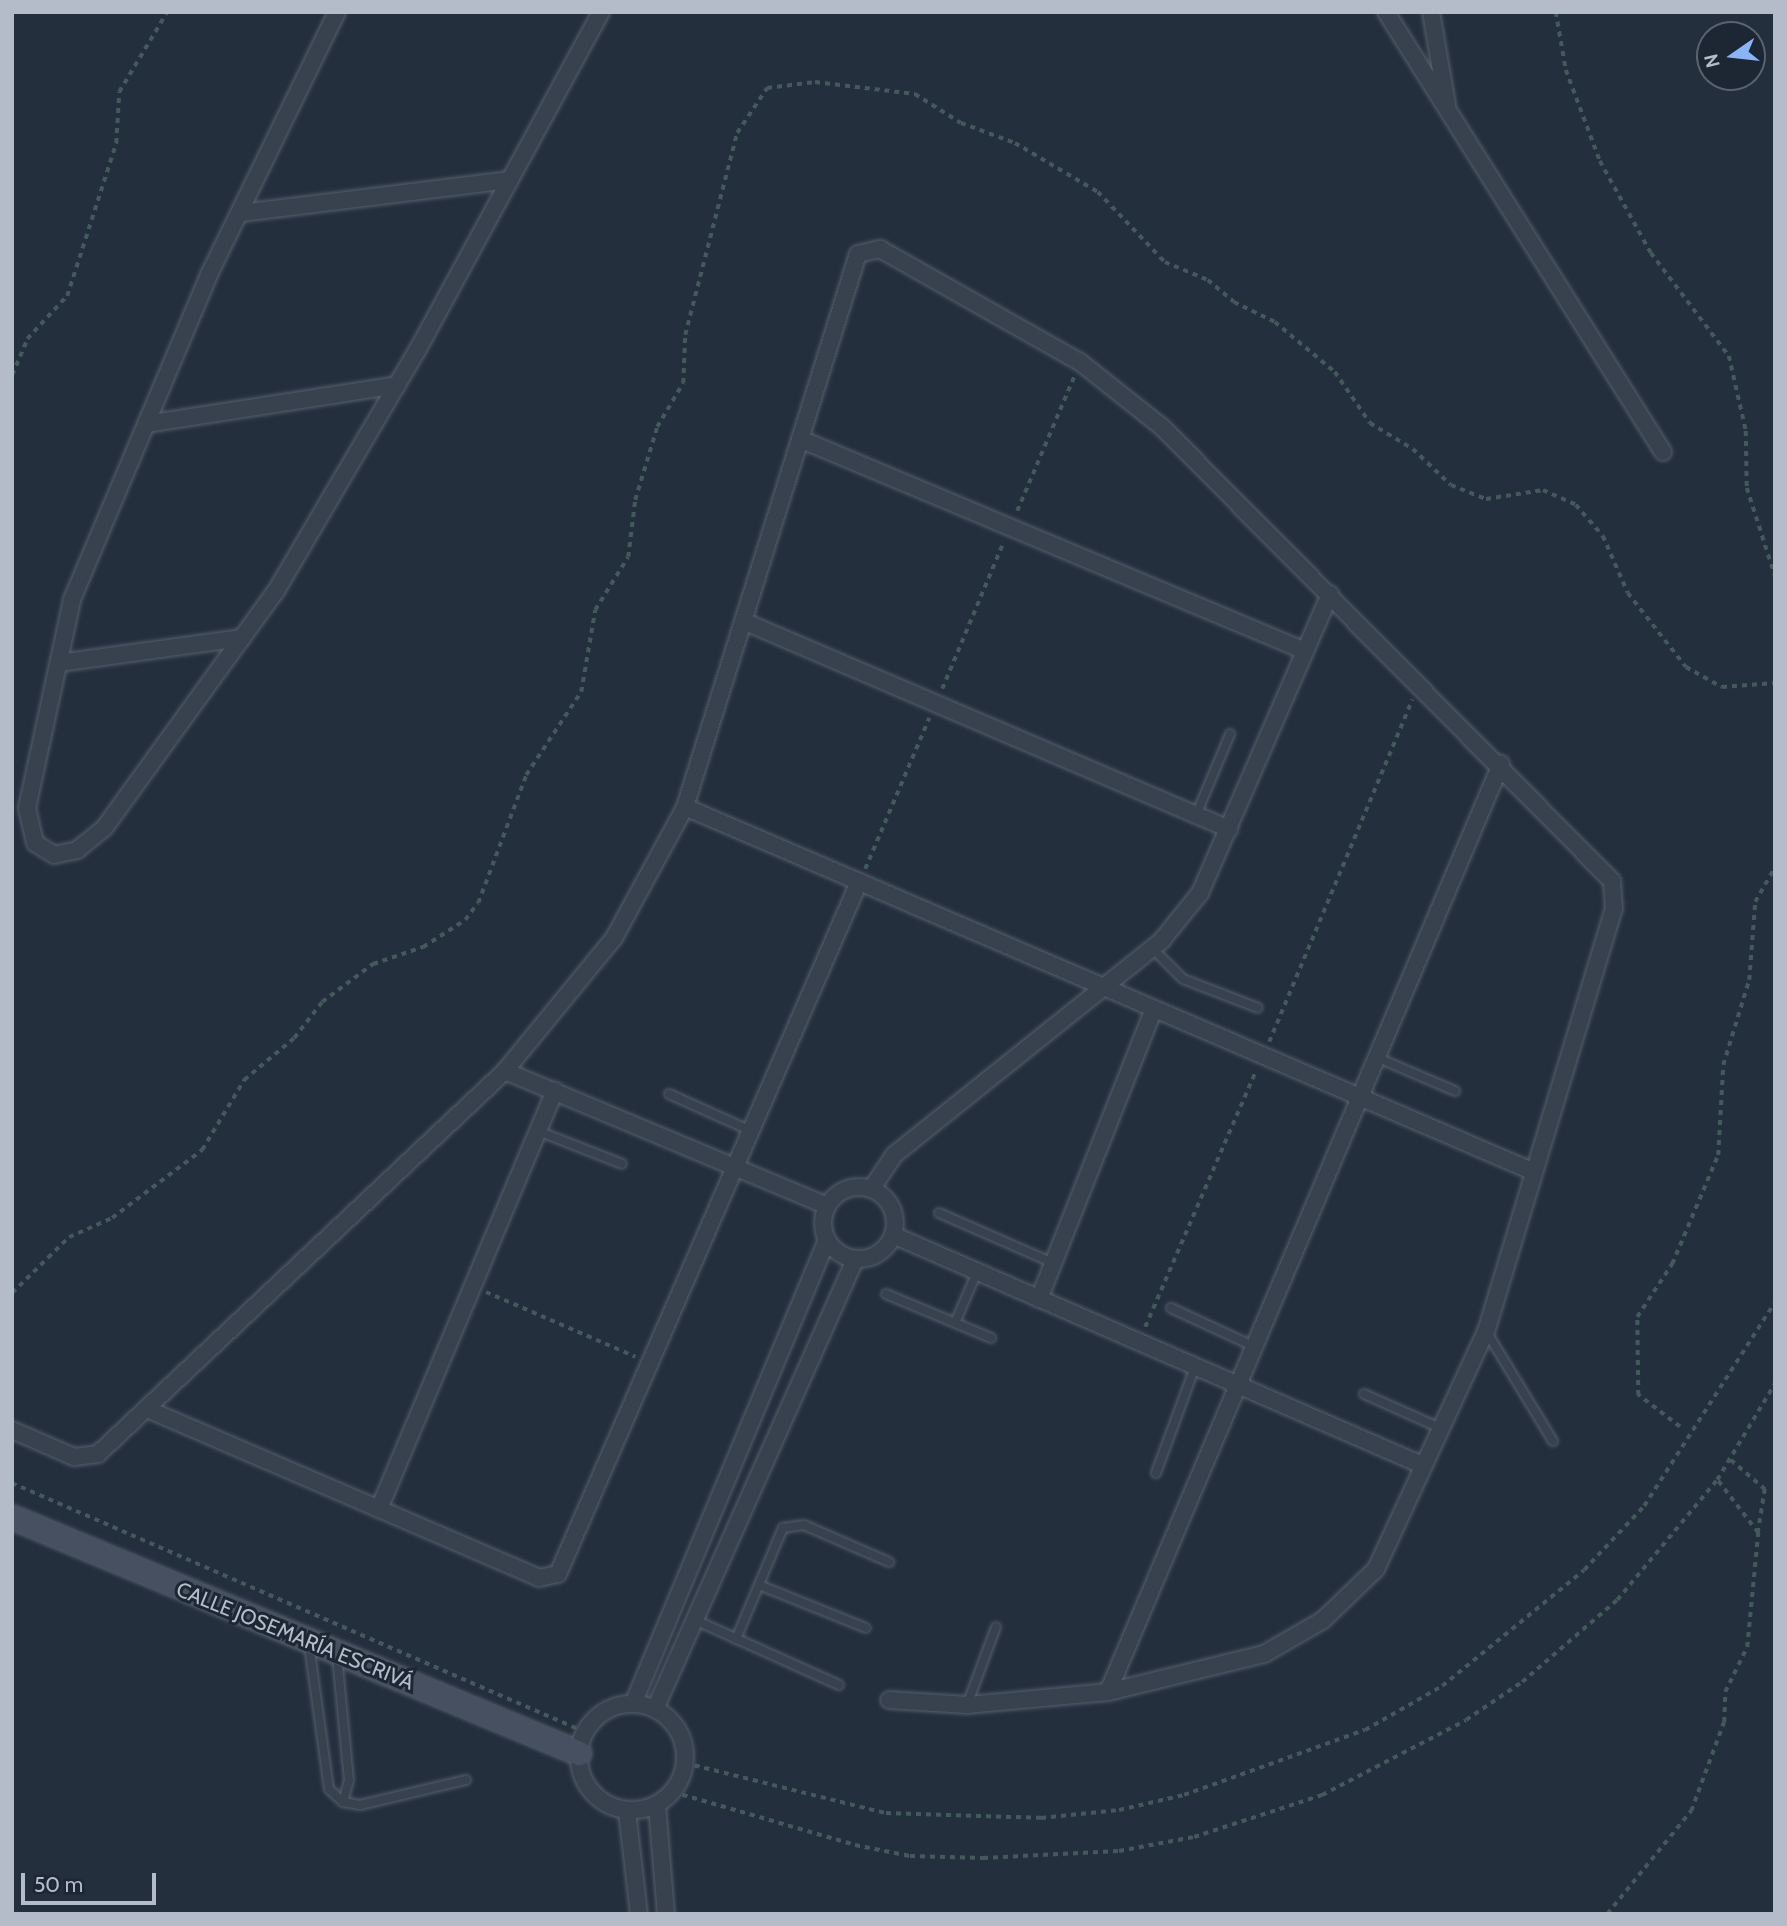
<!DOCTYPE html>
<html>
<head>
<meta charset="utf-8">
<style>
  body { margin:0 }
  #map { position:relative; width:1787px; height:1926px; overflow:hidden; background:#242f3e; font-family:Cabin,sans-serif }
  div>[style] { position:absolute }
  .path>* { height:3.5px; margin-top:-1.75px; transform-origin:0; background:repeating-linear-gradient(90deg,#44595c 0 5px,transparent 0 10px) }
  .roads { filter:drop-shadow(0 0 2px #565f6c) drop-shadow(0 0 2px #565f6c) }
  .lane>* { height:8px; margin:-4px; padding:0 4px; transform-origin:4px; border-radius:4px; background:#38414e }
  .street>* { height:16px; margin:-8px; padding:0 8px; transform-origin:8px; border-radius:8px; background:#38414e }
  .street>.ring { margin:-8px; padding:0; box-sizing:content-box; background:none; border:16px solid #38414e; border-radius:50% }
  .secondary>* { height:23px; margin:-11.5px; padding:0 11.5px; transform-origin:11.5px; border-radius:11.5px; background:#465061 }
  span { translate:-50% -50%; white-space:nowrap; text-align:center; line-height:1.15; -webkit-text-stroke:6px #1d2633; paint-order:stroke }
  .street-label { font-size:21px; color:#b4bcc9 }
  .frame { position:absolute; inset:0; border:14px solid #b4bcc9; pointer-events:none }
  .north { position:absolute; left:1696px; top:21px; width:70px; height:70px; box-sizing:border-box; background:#1d2633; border:2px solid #59626f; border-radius:50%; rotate:256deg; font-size:19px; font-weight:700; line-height:28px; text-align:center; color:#b4bcc9 }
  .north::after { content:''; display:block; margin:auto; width:24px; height:32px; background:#8ab4f8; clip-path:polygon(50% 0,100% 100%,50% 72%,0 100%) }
  .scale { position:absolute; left:21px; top:1873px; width:135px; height:32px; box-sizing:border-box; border:4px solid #b4bcc9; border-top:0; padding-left:9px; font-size:21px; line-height:24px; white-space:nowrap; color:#b4bcc9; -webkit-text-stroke:5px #1d2633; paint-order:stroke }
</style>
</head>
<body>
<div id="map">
  <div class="path">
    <i style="left:1556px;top:12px;width:59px;rotate:80.2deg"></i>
    <i style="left:1566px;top:70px;width:97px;rotate:69.5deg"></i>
    <i style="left:1600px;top:161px;width:105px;rotate:61deg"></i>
    <i style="left:1651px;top:253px;width:129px;rotate:52.9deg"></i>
    <i style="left:1729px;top:356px;width:77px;rotate:77.2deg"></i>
    <i style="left:1746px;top:431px;width:57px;rotate:89deg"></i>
    <i style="left:1747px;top:488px;width:92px;rotate:72.3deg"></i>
    <i style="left:12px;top:375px;width:39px;rotate:-67deg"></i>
    <i style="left:27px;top:339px;width:59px;rotate:-47.1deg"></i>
    <i style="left:67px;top:296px;width:161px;rotate:-72.2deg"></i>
    <i style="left:116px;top:143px;width:51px;rotate:-86.6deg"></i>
    <i style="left:119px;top:92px;width:93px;rotate:-59deg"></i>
    <i style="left:1017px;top:511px;width:146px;rotate:-67deg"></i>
    <i style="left:942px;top:689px;width:160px;rotate:-67.3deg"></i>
    <i style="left:865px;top:869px;width:164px;rotate:-67deg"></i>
    <i style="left:1269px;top:1042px;width:371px;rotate:-67.3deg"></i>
    <i style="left:486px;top:1292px;width:163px;rotate:23.4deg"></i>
    <i style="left:12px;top:1293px;width:80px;rotate:-44.5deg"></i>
    <i style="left:69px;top:1237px;width:47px;rotate:-23.8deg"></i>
    <i style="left:112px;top:1218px;width:113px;rotate:-37.1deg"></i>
    <i style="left:202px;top:1150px;width:82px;rotate:-59deg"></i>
    <i style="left:244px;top:1080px;width:65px;rotate:-40deg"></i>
    <i style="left:294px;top:1038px;width:46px;rotate:-52.1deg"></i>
    <i style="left:322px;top:1002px;width:64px;rotate:-36.7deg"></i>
    <i style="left:373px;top:964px;width:53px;rotate:-18.8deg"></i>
    <i style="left:423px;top:947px;width:50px;rotate:-32.7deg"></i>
    <i style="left:465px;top:920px;width:21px;rotate:-53deg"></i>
    <i style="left:478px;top:903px;width:137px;rotate:-69.4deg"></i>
    <i style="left:526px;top:775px;width:100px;rotate:-56.5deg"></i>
    <i style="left:581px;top:692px;width:83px;rotate:-80.3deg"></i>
    <i style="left:595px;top:610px;width:62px;rotate:-58.1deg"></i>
    <i style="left:628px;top:557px;width:57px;rotate:-83deg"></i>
    <i style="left:635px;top:500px;width:76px;rotate:-73.2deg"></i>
    <i style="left:657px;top:427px;width:51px;rotate:-59.4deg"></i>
    <i style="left:683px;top:383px;width:48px;rotate:-87.6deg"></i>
    <i style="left:685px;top:335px;width:209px;rotate:-75.6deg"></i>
    <i style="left:737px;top:133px;width:54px;rotate:-56.3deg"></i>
    <i style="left:767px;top:88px;width:48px;rotate:-7.1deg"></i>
    <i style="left:815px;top:82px;width:101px;rotate:6.8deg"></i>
    <i style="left:915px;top:94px;width:54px;rotate:32.2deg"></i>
    <i style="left:961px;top:123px;width:58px;rotate:20.3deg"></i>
    <i style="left:1015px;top:143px;width:96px;rotate:30.6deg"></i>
    <i style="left:1098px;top:192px;width:97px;rotate:46.3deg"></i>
    <i style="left:1165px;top:262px;width:47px;rotate:22.7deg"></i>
    <i style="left:1208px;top:280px;width:34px;rotate:40deg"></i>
    <i style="left:1234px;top:302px;width:46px;rotate:26deg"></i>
    <i style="left:1275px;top:322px;width:78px;rotate:39.8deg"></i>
    <i style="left:1335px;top:372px;width:62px;rotate:55.5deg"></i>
    <i style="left:1370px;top:423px;width:50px;rotate:31.2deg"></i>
    <i style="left:1413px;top:449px;width:52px;rotate:43.5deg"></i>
    <i style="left:1451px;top:485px;width:38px;rotate:22deg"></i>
    <i style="left:1486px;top:499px;width:58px;rotate:-9deg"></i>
    <i style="left:1543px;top:490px;width:36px;rotate:24deg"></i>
    <i style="left:1576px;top:505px;width:41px;rotate:48.9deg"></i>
    <i style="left:1603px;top:536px;width:62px;rotate:66.3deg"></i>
    <i style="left:1628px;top:593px;width:94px;rotate:51.9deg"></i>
    <i style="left:1686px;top:667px;width:41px;rotate:29.1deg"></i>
    <i style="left:1722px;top:687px;width:53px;rotate:-4.3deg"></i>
    <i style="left:1145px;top:1327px;width:279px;rotate:-66.6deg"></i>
    <i style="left:1680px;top:1427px;width:53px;rotate:-142.7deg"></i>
    <i style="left:1638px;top:1395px;width:78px;rotate:-90.7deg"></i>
    <i style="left:1637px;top:1317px;width:64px;rotate:-56.6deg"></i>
    <i style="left:1672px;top:1264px;width:118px;rotate:-67.1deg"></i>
    <i style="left:1718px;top:1155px;width:90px;rotate:-86.8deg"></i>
    <i style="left:1723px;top:1065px;width:89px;rotate:-73deg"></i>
    <i style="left:1749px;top:980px;width:78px;rotate:-85.6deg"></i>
    <i style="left:1755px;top:902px;width:40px;rotate:-60.3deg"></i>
    <i style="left:1731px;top:1460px;width:45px;rotate:40.5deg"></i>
    <i style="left:1765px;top:1489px;width:45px;rotate:99deg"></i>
    <i style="left:12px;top:1483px;width:617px;rotate:23.49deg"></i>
    <i style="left:685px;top:1763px;width:207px;rotate:14deg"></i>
    <i style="left:886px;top:1813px;width:155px;rotate:1.8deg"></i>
    <i style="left:1041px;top:1818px;width:78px;rotate:-5.9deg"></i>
    <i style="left:1119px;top:1810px;width:67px;rotate:-13deg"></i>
    <i style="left:1184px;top:1795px;width:192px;rotate:-19.8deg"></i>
    <i style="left:1365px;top:1730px;width:89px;rotate:-29.7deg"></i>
    <i style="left:1442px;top:1686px;width:183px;rotate:-39.2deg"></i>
    <i style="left:1584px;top:1570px;width:88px;rotate:-46.8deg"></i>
    <i style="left:1644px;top:1506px;width:242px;rotate:-57.3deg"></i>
    <i style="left:673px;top:1792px;width:190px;rotate:16.2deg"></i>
    <i style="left:855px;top:1845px;width:56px;rotate:11.3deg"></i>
    <i style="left:910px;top:1856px;width:73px;rotate:1.6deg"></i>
    <i style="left:983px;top:1858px;width:136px;rotate:-2.9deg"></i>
    <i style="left:1119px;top:1851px;width:76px;rotate:-10.6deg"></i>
    <i style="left:1194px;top:1837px;width:135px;rotate:-18.2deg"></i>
    <i style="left:1322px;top:1795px;width:162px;rotate:-27.5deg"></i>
    <i style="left:1466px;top:1720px;width:68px;rotate:-34.2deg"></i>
    <i style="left:1522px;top:1682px;width:125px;rotate:-40.8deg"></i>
    <i style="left:1617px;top:1600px;width:156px;rotate:-50.2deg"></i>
    <i style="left:1717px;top:1480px;width:113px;rotate:-59.1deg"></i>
    <i style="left:1607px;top:1914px;width:133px;rotate:-50.8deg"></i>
    <i style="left:1691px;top:1811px;width:95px;rotate:-69.7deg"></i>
    <i style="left:1724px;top:1722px;width:30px;rotate:-88deg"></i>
    <i style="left:1725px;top:1692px;width:50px;rotate:-63.9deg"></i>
    <i style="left:1747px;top:1647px;width:115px;rotate:-84.5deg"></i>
    <i style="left:1758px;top:1533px;width:67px;rotate:-127.7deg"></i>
  </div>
  <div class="roads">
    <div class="lane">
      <i style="left:1196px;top:815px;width:88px;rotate:-67.2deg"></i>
      <i style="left:1152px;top:948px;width:44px;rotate:45deg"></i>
      <i style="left:1183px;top:979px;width:80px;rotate:21.1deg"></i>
      <i style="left:1378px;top:1058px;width:84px;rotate:23.2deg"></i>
      <i style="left:669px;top:1094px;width:88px;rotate:24.2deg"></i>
      <i style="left:538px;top:1131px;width:90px;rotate:21.4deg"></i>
      <i style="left:939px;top:1213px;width:124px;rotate:23.7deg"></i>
      <i style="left:886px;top:1294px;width:114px;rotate:22.7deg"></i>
      <i style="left:1171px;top:1308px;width:90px;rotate:24.9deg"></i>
      <i style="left:955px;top:1323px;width:56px;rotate:-66.7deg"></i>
      <i style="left:1486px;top:1331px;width:129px;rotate:58.7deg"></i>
      <i style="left:1364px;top:1394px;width:83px;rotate:24.1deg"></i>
      <i style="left:1156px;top:1473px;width:113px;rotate:-69.8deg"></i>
      <i style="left:759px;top:1585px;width:115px;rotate:21.9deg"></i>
      <i style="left:695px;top:1620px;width:158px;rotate:24.3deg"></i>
      <i style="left:736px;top:1639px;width:121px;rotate:-67.1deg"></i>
      <i style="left:783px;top:1528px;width:21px;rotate:-8deg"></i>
      <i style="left:804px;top:1525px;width:93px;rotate:23.5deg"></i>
      <i style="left:309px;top:1645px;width:145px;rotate:82.1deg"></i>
      <i style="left:329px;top:1789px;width:19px;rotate:43deg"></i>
      <i style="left:343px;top:1802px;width:17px;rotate:10deg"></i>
      <i style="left:360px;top:1805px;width:109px;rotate:-13.3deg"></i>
      <i style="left:337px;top:1656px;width:125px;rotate:84.5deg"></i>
      <i style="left:349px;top:1780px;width:23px;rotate:105deg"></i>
      <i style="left:967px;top:1705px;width:83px;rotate:-69.6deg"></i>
    </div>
    <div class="street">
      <i style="left:337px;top:12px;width:292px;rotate:116deg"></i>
      <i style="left:209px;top:275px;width:353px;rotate:112.9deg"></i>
      <i style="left:72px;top:600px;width:213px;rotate:102.2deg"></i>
      <i style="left:27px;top:808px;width:36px;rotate:77deg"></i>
      <i style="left:35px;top:843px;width:22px;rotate:32deg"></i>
      <i style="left:54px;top:855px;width:24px;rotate:-12deg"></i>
      <i style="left:77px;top:850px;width:36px;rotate:-39deg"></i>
      <i style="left:105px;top:827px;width:291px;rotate:-54.1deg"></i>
      <i style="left:276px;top:591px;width:278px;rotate:-59.6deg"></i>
      <i style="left:417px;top:351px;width:386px;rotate:-61.5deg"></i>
      <i style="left:1386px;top:12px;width:520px;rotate:57.81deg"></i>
      <i style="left:1431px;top:12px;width:94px;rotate:80.2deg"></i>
      <i style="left:241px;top:213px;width:271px;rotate:-7deg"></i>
      <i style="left:146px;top:424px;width:254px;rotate:-8.8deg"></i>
      <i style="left:800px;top:439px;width:548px;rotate:22.77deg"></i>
      <i style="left:743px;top:621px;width:529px;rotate:23.17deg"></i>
      <i style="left:59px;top:663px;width:185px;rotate:-7.8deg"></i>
      <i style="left:685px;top:807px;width:922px;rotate:23.26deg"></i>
      <i style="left:505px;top:1071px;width:349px;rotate:22.7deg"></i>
      <i class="ring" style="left:823px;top:1187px;width:56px;height:56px"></i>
      <i style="left:872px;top:1188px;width:40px;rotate:-56deg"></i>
      <i style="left:894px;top:1155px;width:344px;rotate:-38.7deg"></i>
      <i style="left:1162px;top:940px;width:60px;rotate:-51deg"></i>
      <i style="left:1200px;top:893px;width:326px;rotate:-66.5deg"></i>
      <i style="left:893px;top:1235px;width:577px;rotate:23.5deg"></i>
      <i style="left:1039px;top:1299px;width:312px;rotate:-68.4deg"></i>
      <i style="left:147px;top:1409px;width:427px;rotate:23.3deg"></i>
      <i style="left:539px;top:1578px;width:19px;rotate:-12deg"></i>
      <i style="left:558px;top:1574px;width:755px;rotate:-66.49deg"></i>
      <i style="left:12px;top:1430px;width:68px;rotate:23.5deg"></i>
      <i style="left:74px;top:1457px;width:24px;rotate:-7deg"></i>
      <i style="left:98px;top:1454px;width:559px;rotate:-43.26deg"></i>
      <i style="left:505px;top:1071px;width:172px;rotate:-50.7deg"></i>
      <i style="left:614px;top:938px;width:149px;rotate:-61.5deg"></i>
      <i style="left:685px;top:807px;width:579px;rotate:-72.63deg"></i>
      <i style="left:858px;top:254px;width:23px;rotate:-13deg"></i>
      <i style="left:880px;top:249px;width:230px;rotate:29.5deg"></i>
      <i style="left:1080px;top:362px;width:105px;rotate:38.4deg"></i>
      <i style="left:1162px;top:427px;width:639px;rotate:45.25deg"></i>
      <i style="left:1612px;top:881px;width:27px;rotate:86deg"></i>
      <i style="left:1614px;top:908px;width:442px;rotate:106.8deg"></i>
      <i style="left:1486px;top:1331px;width:262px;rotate:114.8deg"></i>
      <i style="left:1376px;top:1569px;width:74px;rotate:136.1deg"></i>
      <i style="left:1323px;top:1620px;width:68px;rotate:150deg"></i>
      <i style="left:1264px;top:1654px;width:161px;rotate:166.3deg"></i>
      <i style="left:1108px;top:1692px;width:142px;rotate:174.7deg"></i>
      <i style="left:967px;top:1705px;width:78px;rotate:-176.3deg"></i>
      <i style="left:379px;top:1509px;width:454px;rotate:-67.2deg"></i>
      <i style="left:1108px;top:1692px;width:1008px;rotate:-67.05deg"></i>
      <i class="ring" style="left:579px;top:1704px;width:90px;height:90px"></i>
      <i style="left:633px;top:1704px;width:503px;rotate:-67.31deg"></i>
      <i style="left:655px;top:1709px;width:492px;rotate:-66deg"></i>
      <i style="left:657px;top:1805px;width:109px;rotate:85.3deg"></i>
      <i style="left:627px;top:1811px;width:104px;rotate:83.4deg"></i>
    </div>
    <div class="secondary">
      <i style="left:12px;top:1517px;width:614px;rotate:22.6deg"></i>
    </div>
  </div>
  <div class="street-label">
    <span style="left:295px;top:1636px;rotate:22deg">CALLE JOSEMARÍA ESCRIVÁ</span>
  </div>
  <div class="frame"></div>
  <div class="north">N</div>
  <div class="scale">50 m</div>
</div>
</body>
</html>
